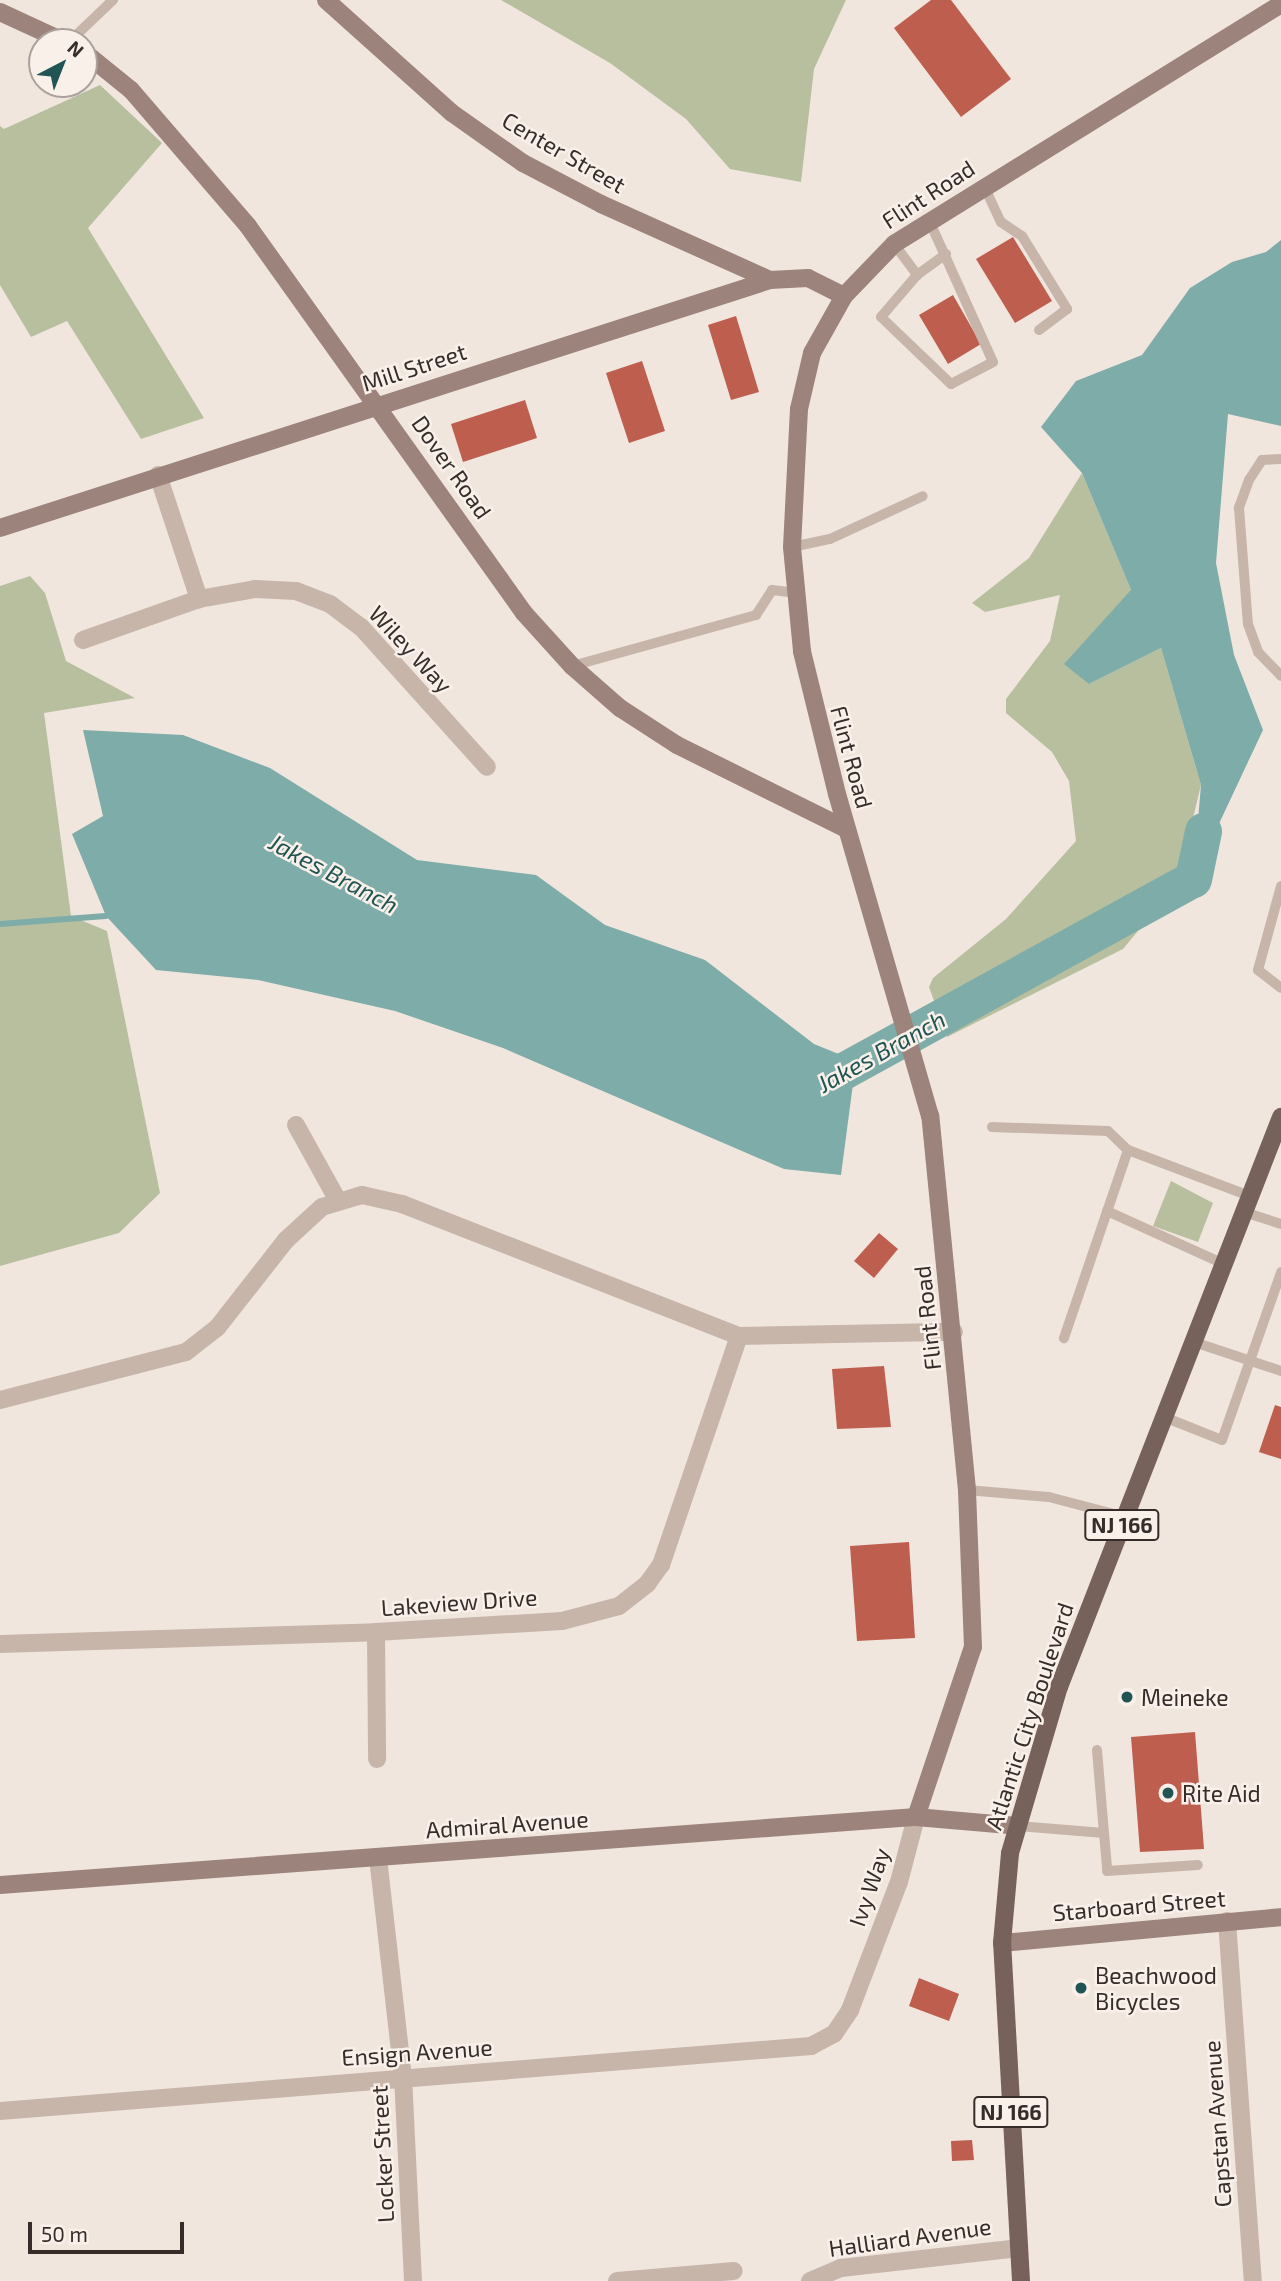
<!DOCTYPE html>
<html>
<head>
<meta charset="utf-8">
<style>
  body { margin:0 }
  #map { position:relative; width:1281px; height:2281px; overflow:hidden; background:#f1e6de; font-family:"Exo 2",sans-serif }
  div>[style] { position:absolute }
  .green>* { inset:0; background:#b7bf9e }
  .water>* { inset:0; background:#7eaca9 }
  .stream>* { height:6px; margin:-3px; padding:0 3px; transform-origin:3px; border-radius:3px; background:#7eaca9 }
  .river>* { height:37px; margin:-18.5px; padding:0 18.5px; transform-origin:18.5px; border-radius:18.5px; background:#7eaca9 }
  .building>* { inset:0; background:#be5e4f }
  .lane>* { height:10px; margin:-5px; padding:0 5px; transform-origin:5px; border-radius:5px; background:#c8b5aa }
  .street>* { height:18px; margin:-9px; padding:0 9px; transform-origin:9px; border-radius:9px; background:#c8b5aa }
  .secondary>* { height:18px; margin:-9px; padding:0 9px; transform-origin:9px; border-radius:9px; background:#9c847c }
  .primary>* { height:18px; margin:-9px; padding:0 9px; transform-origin:9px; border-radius:9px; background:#77625b }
  .dots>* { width:19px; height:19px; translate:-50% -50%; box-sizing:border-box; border:4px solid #f9f0ea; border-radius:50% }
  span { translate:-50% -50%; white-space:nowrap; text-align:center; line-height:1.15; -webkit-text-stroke:5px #f9f0ea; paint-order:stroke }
  .shield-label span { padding:2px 5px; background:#f9f0ea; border:2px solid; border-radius:5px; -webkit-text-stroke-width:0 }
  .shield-label { font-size:21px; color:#362c29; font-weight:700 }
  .street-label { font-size:23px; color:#362c29 }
  .poi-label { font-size:23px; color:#362c29 }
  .left { translate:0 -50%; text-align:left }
  .water-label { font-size:24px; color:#215553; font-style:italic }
  .north { position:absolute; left:28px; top:28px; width:70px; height:70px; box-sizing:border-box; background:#f9f0ea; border:2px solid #aba29d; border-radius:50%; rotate:42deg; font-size:19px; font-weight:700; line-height:28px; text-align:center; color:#362c29 }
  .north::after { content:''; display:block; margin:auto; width:24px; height:32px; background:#215553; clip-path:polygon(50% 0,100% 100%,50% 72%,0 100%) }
  .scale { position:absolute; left:28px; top:2222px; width:156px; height:32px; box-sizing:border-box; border:4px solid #362c29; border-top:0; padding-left:9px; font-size:21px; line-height:24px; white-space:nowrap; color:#362c29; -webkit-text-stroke:5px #f9f0ea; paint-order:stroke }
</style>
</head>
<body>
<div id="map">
  <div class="green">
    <i style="clip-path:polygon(501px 0,846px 0,814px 69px,801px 182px,730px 169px,686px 119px,610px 63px)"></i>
    <i style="clip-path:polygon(100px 85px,162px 143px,88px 228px,204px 418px,141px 439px,67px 321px,31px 337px,0 285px,0 126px,4px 129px)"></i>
    <i style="clip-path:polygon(1082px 473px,1131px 590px,1089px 684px,1161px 648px,1201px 785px,1177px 884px,1123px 949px,947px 1037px,929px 987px,933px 978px,1006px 919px,1076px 841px,1069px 781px,1052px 752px,1006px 713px,1006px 699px,1050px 641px,1060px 595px,985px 612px,972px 603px,1029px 558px)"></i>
    <i style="clip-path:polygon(30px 576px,45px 593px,66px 661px,135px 698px,44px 713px,71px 916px,107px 931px,160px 1193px,119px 1233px,0 1266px,0 586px)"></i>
    <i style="clip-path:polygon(1171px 1181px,1213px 1203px,1198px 1242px,1153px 1226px)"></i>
  </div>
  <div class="water">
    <i style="clip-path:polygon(1281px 240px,1281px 426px,1228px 414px,1216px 563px,1234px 655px,1263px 730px,1193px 879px,1201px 785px,1161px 648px,1089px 684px,1064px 664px,1131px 590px,1082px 473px,1041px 427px,1076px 381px,1142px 355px,1190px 288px,1232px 262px,1266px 252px)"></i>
    <i style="clip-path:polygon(83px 730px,183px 735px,270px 768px,417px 860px,536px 875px,605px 925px,705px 960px,814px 1044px,856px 1061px,841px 1175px,784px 1169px,503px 1048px,395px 1011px,258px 980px,156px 970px,106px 916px,72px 834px,103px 816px)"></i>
  </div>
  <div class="stream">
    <i style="left:0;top:924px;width:106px;rotate:-4.3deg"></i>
  </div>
  <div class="river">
    <i style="left:814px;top:1087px;width:432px;rotate:-28.8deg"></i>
    <i style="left:1193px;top:879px;width:49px;rotate:-78.2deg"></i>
  </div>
  <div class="building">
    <i style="clip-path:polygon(931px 0,951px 0,1011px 79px,961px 117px,894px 28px)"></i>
    <i style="clip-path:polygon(1013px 237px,1052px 301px,1015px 323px,976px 259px)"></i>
    <i style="clip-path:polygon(953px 295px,981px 344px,948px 364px,919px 315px)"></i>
    <i style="clip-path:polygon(736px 316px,759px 392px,731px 400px,708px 325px)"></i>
    <i style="clip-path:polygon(642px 361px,665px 431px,629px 443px,606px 373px)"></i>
    <i style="clip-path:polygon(525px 400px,537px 438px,463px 462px,451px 424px)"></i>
    <i style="clip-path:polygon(879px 1233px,898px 1249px,874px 1278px,854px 1261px)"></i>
    <i style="clip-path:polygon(884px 1366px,891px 1427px,837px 1429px,832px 1369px)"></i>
    <i style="clip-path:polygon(1275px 1405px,1281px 1407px,1281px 1459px,1259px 1452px)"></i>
    <i style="clip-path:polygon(909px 1542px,915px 1638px,857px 1641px,850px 1546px)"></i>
    <i style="clip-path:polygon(1195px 1732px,1204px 1849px,1140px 1852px,1131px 1737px)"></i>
    <i style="clip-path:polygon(919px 1978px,959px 1994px,949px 2021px,909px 2006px)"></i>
    <i style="clip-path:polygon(972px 2140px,974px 2160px,952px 2161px,951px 2141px)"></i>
  </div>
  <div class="lane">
    <i style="left:69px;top:42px;width:61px;rotate:-43.7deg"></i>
    <i style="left:984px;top:186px;width:40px;rotate:65deg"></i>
    <i style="left:1001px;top:222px;width:25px;rotate:34deg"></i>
    <i style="left:1022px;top:236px;width:86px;rotate:58.3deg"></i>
    <i style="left:1067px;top:309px;width:35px;rotate:143deg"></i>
    <i style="left:894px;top:244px;width:39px;rotate:53deg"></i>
    <i style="left:917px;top:275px;width:55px;rotate:130.6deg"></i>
    <i style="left:881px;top:317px;width:97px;rotate:43.7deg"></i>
    <i style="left:951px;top:384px;width:47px;rotate:-27.6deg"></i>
    <i style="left:993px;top:362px;width:156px;rotate:-114.3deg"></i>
    <i style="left:917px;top:275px;width:36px;rotate:-36deg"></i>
    <i style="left:1281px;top:459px;width:19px;rotate:177deg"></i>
    <i style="left:1262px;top:460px;width:24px;rotate:123deg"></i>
    <i style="left:1249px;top:480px;width:30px;rotate:110deg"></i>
    <i style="left:1239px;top:508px;width:116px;rotate:85.6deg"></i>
    <i style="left:1248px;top:624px;width:30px;rotate:70deg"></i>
    <i style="left:1258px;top:652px;width:33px;rotate:46deg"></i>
    <i style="left:792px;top:547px;width:39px;rotate:-12deg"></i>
    <i style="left:830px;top:539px;width:102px;rotate:-24.8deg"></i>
    <i style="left:572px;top:666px;width:191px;rotate:-15.5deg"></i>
    <i style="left:756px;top:615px;width:30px;rotate:-57deg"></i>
    <i style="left:772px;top:590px;width:23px;rotate:7deg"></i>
    <i style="left:1281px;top:886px;width:87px;rotate:105.3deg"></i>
    <i style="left:1258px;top:970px;width:29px;rotate:38deg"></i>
    <i style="left:992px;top:1127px;width:116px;rotate:2deg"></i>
    <i style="left:1108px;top:1131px;width:28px;rotate:44deg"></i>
    <i style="left:1128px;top:1150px;width:199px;rotate:108.8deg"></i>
    <i style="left:1128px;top:1150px;width:130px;rotate:20.7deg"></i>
    <i style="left:1107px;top:1211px;width:128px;rotate:24.4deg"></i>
    <i style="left:1244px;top:1212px;width:39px;rotate:18deg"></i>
    <i style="left:1194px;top:1342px;width:92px;rotate:18.4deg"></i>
    <i style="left:1164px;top:1417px;width:62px;rotate:21.6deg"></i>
    <i style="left:1222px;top:1440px;width:178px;rotate:-70.6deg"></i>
    <i style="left:967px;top:1490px;width:82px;rotate:4.9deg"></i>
    <i style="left:1049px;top:1497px;width:79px;rotate:14.7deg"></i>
    <i style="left:1097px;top:1750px;width:83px;rotate:85.2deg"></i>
    <i style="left:1018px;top:1826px;width:86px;rotate:4.7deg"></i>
    <i style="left:1104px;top:1833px;width:38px;rotate:85deg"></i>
    <i style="left:1107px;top:1871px;width:91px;rotate:-3.8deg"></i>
  </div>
  <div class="street">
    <i style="left:158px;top:475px;width:131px;rotate:71.7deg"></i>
    <i style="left:83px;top:640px;width:123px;rotate:-19.5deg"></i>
    <i style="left:199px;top:599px;width:57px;rotate:-10.1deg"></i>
    <i style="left:255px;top:589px;width:41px;rotate:2.8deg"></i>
    <i style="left:296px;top:591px;width:36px;rotate:21deg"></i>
    <i style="left:330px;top:604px;width:39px;rotate:37deg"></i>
    <i style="left:361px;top:627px;width:188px;rotate:48deg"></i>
    <i style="left:296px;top:1125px;width:85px;rotate:61deg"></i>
    <i style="left:0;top:1400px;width:192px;rotate:-14.5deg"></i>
    <i style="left:186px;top:1352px;width:39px;rotate:-38deg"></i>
    <i style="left:217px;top:1328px;width:112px;rotate:-51.9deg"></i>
    <i style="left:286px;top:1240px;width:49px;rotate:-42.5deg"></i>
    <i style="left:322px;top:1207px;width:42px;rotate:-16.7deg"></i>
    <i style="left:362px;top:1195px;width:41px;rotate:12.7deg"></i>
    <i style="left:402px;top:1204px;width:362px;rotate:21.4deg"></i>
    <i style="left:739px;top:1336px;width:215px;rotate:-1.1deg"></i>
    <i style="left:376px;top:1632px;width:127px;rotate:89.5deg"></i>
    <i style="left:0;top:1644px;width:376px;rotate:-1.8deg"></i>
    <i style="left:376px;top:1632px;width:186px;rotate:-3.4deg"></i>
    <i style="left:562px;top:1621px;width:59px;rotate:-14.7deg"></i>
    <i style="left:619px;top:1606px;width:36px;rotate:-38deg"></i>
    <i style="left:647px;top:1584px;width:24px;rotate:-54deg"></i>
    <i style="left:661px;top:1565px;width:242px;rotate:-71.2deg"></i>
    <i style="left:378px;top:1858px;width:219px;rotate:83.5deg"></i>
    <i style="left:403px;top:2076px;width:205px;rotate:87.2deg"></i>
    <i style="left:1227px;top:1921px;width:361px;rotate:85.9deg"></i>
    <i style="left:0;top:2111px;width:814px;rotate:-4.58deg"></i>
    <i style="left:811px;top:2046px;width:26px;rotate:-28deg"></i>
    <i style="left:834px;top:2034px;width:29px;rotate:-56deg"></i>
    <i style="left:850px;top:2010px;width:137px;rotate:-69.1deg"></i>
    <i style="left:899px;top:1882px;width:67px;rotate:-75.3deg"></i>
    <i style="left:617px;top:2281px;width:117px;rotate:-4.9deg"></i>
    <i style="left:810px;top:2281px;width:34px;rotate:-23deg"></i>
    <i style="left:841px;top:2268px;width:178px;rotate:-6.4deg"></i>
  </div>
  <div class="secondary">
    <i style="left:326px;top:0;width:169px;rotate:41.9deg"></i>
    <i style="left:452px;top:113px;width:87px;rotate:35.2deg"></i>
    <i style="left:523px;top:163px;width:88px;rotate:27.7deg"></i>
    <i style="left:601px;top:204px;width:185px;rotate:24.2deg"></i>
    <i style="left:0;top:12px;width:72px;rotate:24.8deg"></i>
    <i style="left:84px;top:52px;width:60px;rotate:39deg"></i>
    <i style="left:131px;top:90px;width:179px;rotate:49.3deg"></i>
    <i style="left:248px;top:226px;width:475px;rotate:54.5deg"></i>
    <i style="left:524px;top:613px;width:72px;rotate:47.8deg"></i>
    <i style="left:572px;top:666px;width:64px;rotate:41.2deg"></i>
    <i style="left:620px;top:708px;width:68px;rotate:33deg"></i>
    <i style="left:677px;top:745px;width:189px;rotate:26.4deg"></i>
    <i style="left:0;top:528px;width:809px;rotate:-17.85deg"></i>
    <i style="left:770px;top:280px;width:38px;rotate:-3deg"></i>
    <i style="left:808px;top:278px;width:40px;rotate:26.6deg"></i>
    <i style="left:916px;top:1817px;width:179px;rotate:-71.5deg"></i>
    <i style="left:973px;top:1647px;width:157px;rotate:-92.2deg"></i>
    <i style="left:967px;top:1490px;width:376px;rotate:-95.6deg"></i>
    <i style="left:930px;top:1116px;width:335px;rotate:-106.1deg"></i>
    <i style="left:837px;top:794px;width:147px;rotate:-103.8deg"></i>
    <i style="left:802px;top:651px;width:104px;rotate:-95.5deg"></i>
    <i style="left:792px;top:547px;width:138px;rotate:-87.1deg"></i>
    <i style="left:799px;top:409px;width:57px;rotate:-76.9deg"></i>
    <i style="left:812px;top:353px;width:65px;rotate:-60.7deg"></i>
    <i style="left:844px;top:296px;width:72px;rotate:-46.1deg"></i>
    <i style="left:894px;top:244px;width:455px;rotate:-31.8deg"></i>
    <i style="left:0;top:1885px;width:919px;rotate:-4.25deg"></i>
    <i style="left:916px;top:1817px;width:102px;rotate:5deg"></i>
    <i style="left:1002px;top:1943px;width:280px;rotate:-5.3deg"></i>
  </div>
  <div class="primary">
    <i style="left:1021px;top:2281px;width:339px;rotate:-93.2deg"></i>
    <i style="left:1002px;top:1943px;width:90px;rotate:-84.9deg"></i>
    <i style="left:1010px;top:1853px;width:173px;rotate:-73.6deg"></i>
    <i style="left:1059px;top:1687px;width:612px;rotate:-68.72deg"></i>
  </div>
  <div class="dots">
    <i style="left:1127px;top:1697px;background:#215553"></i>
    <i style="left:1168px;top:1793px;background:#215553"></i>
    <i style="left:1081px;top:1988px;background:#215553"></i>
  </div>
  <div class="shield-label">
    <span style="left:1122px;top:1525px">NJ 166</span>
    <span style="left:1011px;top:2112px">NJ 166</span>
  </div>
  <div class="street-label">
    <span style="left:564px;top:152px;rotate:30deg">Center Street</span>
    <span style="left:928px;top:194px;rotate:-33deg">Flint Road</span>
    <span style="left:414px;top:367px;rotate:-18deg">Mill Street</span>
    <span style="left:452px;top:467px;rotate:55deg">Dover Road</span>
    <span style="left:411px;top:649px;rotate:47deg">Wiley Way</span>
    <span style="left:852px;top:757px;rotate:75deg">Flint Road</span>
    <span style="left:927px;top:1318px;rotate:-96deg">Flint Road</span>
    <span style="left:459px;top:1602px;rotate:-4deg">Lakeview Drive</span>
    <span style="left:1029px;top:1716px;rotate:-72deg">Atlantic City Boulevard</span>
    <span style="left:507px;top:1824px;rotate:-4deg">Admiral Avenue</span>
    <span style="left:869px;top:1887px;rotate:-71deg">Ivy Way</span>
    <span style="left:1139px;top:1905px;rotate:-5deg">Starboard Street</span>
    <span style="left:417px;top:2052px;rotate:-4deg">Ensign Avenue</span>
    <span style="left:1217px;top:2124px;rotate:-94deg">Capstan Avenue</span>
    <span style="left:382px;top:2154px;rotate:-93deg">Locker Street</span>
    <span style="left:910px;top:2237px;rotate:-8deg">Halliard Avenue</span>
  </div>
  <div class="poi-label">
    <span class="left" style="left:1141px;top:1697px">Meineke</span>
    <span class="left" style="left:1182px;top:1793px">Rite Aid</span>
    <span class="left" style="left:1095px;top:1988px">Beachwood<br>Bicycles</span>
  </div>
  <div class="water-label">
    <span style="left:334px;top:873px;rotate:28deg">Jakes Branch</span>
    <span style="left:881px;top:1051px;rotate:-29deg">Jakes Branch</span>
  </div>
  <div class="north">N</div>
  <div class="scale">50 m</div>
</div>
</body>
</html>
